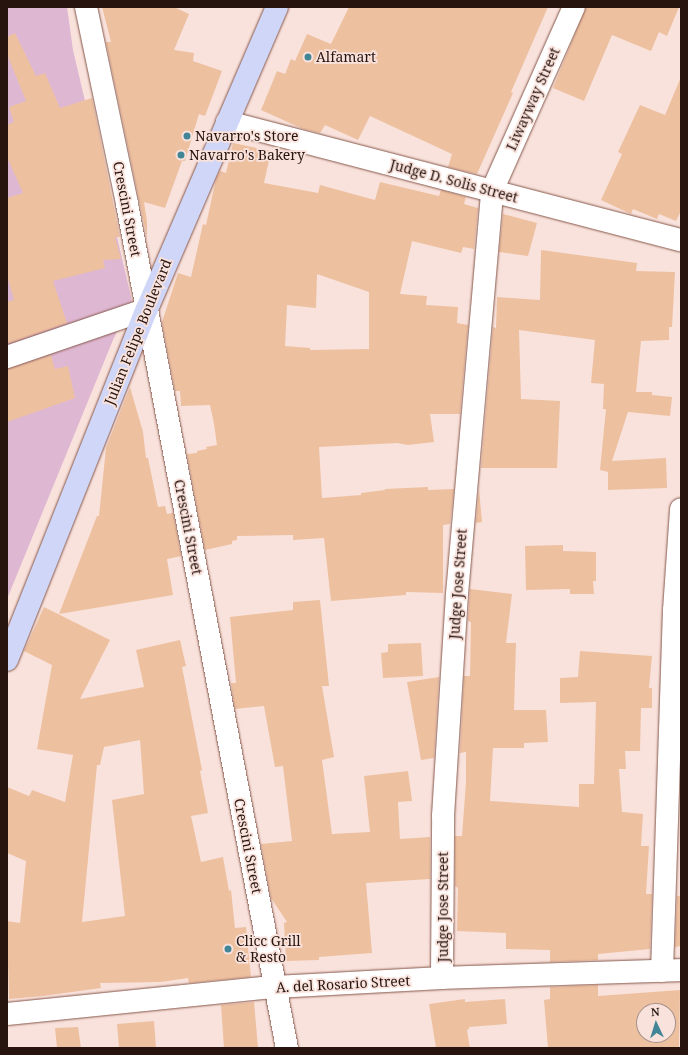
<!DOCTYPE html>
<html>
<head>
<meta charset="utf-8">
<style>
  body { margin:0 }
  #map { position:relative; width:688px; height:1055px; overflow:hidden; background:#f9e2dc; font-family:"Noto Serif",serif }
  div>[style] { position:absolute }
  .green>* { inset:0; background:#deb7d2 }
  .building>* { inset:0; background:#edc0a0 }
  .roads { filter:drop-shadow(0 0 1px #86574a) drop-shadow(0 0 1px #86574a) }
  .minor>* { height:22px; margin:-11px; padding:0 11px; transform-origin:11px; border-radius:11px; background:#fff }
  .major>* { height:22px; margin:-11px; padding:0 11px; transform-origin:11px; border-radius:11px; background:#d0d6f7 }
  .dots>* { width:11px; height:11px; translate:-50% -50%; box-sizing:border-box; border:2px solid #f9e2dc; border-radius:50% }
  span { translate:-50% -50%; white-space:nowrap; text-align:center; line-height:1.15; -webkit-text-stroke:3.5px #f9e2dc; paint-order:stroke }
  .poi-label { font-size:14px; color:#27140f }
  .left { translate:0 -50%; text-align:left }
  .street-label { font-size:14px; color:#27140f }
  .frame { position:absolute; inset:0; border:8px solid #27140f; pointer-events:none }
  .north { position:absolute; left:636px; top:1003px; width:40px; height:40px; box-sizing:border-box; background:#f9e2dc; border:1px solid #a5908a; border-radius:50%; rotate:356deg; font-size:11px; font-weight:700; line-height:16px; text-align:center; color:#27140f }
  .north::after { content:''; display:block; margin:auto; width:14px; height:18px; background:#428596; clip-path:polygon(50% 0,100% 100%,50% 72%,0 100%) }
</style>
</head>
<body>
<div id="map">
  <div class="green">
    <i style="clip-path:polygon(7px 7px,67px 7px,73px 50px,132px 301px,113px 340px,7px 599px)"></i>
  </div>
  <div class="building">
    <i style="clip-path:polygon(102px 7px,174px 7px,189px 14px,174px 50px,194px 53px,193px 61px,222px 71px,205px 116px,199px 114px,185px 161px,182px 161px,165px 208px,144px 202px,147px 221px,147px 238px,106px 42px,111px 42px)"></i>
    <i style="clip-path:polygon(349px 7px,548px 7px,511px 92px,513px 93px,477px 174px,448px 167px,452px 154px,370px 116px,358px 140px,325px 125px,320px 133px,303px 129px,261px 110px,277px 71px,285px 74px,291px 59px,295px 61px,307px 34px,331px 44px)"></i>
    <i style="clip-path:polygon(586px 7px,679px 7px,667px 36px,659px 32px,651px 51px,612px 35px,584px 101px,553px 88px)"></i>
    <i style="clip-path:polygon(15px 33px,36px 76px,45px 73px,60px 108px,92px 98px,120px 237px,115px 237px,121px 259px,103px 260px,105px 268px,53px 281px,67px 323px,7px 344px,7px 302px,14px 300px,7px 276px,7px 198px,23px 193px,7px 157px,7px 125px,14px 122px,9px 107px,26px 101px,7px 54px,7px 37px)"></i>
    <i style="clip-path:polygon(681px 77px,681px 211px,676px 221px,659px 214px,657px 219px,633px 209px,631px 214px,601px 200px,622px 154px,618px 152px,640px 105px,665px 115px)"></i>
    <i style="clip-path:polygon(evenodd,233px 143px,271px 151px,264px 183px,318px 193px,320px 185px,375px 200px,380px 182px,439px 196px,441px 190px,466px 197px,464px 204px,478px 208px,474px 249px,463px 247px,461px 253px,412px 241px,400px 294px,427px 296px,426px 305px,458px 307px,457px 323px,468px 325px,460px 414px,430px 414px,434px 442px,408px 445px,397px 443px,319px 447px,322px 498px,361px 495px,361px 493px,385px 490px,385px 489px,428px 487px,428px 490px,454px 489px,450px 524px,443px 525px,443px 593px,406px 592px,406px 595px,331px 601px,324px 538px,293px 540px,293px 535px,237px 536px,237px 540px,232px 541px,232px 544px,205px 550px,187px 454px,197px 453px,197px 451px,207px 449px,206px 447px,217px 445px,214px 424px,210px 405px,181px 406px,180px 391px,175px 391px,162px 322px,178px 273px,191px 277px,203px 224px,206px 225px,216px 179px,220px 171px,226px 173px,233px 143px,317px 274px,369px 292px,369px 349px,310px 350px,310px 348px,285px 346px,287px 305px,316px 308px,317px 274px)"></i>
    <i style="clip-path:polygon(503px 214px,537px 223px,528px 256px,499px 252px)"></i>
    <i style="clip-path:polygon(541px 250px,637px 263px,636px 271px,675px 272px,672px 327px,669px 327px,669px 340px,641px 341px,636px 392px,652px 392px,652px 395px,672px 397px,670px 416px,628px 412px,612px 461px,666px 458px,667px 488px,608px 490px,608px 472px,600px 470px,606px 409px,603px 409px,604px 384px,591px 383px,595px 340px,519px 330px,521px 399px,560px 401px,557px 468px,481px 468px,493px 327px,496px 328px,497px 297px,540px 300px)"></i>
    <i style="clip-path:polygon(51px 355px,55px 369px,68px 366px,75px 398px,7px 422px,7px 369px)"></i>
    <i style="clip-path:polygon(130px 387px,143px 432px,146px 458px,148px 458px,158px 507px,165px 506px,167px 514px,173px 513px,181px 556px,167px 559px,173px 595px,59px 614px,97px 516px,99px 516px,106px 448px)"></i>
    <i style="clip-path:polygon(479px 489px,482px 522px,476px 523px)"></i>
    <i style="clip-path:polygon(563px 545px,563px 551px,596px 552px,596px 581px,593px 581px,594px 594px,570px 594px,570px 589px,526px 590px,525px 546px)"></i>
    <i style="clip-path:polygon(470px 589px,512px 594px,506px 643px,516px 643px,514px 710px,546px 710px,548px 742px,524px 743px,524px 748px,493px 748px,490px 801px,579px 807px,579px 784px,594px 784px,596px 702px,560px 703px,560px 678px,578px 677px,580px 651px,652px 656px,649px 688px,652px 688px,652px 708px,641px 708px,640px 751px,625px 751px,626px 769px,619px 769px,622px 812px,643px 814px,641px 846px,649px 846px,646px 894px,652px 894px,650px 949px,598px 954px,598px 960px,550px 962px,550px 950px,506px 949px,506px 933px,457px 931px,458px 888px,455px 886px,455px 836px,462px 836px,466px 782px,466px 752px,460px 753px,464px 676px,470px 676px,471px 622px,468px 621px)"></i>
    <i style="clip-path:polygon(320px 600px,329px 686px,322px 686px,334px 757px,322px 760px,332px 834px,370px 832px,364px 776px,408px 771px,412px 801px,398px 802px,400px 839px,430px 837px,430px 879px,366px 883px,372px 953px,319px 957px,319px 960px,286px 961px,284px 923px,287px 922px,271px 898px,261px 844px,292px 841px,283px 766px,275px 767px,264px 706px,235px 709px,231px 683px,236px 683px,230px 617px,293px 610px,293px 602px)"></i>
    <i style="clip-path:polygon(evenodd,44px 607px,110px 640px,80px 699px,144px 687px,136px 650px,180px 640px,186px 666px,182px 667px,202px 770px,200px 771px,208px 813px,191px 816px,201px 862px,223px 857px,229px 891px,231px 890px,235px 928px,246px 927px,251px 977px,189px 983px,188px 978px,161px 982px,100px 983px,101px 988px,43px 996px,9px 999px,7px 921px,20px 923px,26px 861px,7px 853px,7px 787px,29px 796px,32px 790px,65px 802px,73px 755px,37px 749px,52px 665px,24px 651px,44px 607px,140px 740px,144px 794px,112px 800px,125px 916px,82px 922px,97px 765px,100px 765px,104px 747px,140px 740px)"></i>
    <i style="clip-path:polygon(421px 643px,423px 676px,383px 678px,381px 653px,388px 652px,388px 644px)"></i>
    <i style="clip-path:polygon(439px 677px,434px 758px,421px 760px,407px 682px)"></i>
    <i style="clip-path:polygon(677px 896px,681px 896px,681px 946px,675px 947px)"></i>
    <i style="clip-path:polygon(evenodd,598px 985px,598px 996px,680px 990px,679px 1048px,548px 1048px,544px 1000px,550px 999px,550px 987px,598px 985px,644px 1011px,668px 1011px,668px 1035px,644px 1035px,644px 1011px)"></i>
    <i style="clip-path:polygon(465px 999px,465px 1002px,505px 999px,507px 1024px,469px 1027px,469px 1029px,467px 1030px,470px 1048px,436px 1048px,429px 1004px)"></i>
    <i style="clip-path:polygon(254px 1002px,258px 1048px,224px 1048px,221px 1005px)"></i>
    <i style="clip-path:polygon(154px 1021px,156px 1048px,119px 1048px,117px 1024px)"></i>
    <i style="clip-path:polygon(78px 1027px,81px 1048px,57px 1048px,55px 1028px)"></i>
  </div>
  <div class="roads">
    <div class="minor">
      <i style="left:86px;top:7px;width:201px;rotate:78.2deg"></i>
      <i style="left:127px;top:204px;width:859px;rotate:79.27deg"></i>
      <i style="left:227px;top:122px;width:469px;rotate:14.6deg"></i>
      <i style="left:7px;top:357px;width:148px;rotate:-18.9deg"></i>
      <i style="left:662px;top:971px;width:361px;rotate:-88.1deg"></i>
      <i style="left:674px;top:610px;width:101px;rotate:-86deg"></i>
      <i style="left:442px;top:978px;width:162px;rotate:-89.6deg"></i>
      <i style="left:443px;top:816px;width:222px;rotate:-86.4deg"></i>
      <i style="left:457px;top:594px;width:405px;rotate:-85deg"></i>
      <i style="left:492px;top:191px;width:201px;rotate:-66deg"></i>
      <i style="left:7px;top:1014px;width:269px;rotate:-5.8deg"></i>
      <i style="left:275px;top:987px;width:167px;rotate:-3.1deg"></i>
      <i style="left:442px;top:978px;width:239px;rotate:-1.9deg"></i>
    </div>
    <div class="major">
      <i style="left:7px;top:660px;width:378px;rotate:-68.3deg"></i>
      <i style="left:147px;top:309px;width:329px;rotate:-66.7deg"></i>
    </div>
  </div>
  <div class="dots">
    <i style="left:308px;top:57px;background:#428596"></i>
    <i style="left:187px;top:136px;background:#428596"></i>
    <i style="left:181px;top:155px;background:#428596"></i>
    <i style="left:228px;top:949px;background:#428596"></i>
  </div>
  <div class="poi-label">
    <span class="left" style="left:316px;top:57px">Alfamart</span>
    <span class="left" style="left:195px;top:136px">Navarro's Store</span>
    <span class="left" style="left:189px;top:155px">Navarro's Bakery</span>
    <span class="left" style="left:236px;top:949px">Clicc Grill<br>&amp; Resto</span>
  </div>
  <div class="street-label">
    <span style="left:533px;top:99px;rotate:-66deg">Liwayway Street</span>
    <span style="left:454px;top:181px;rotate:15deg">Judge D. Solis Street</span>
    <span style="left:127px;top:209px;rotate:79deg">Crescini Street</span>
    <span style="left:138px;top:332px;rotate:-68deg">Julian Felipe Boulevard</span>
    <span style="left:188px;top:527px;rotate:79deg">Crescini Street</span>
    <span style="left:458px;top:584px;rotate:-86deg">Judge Jose Street</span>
    <span style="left:248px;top:846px;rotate:79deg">Crescini Street</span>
    <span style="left:443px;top:907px;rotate:-90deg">Judge Jose Street</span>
    <span style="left:343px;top:984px;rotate:-3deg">A. del Rosario Street</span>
  </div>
  <div class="frame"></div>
  <div class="north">N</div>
</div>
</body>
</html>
